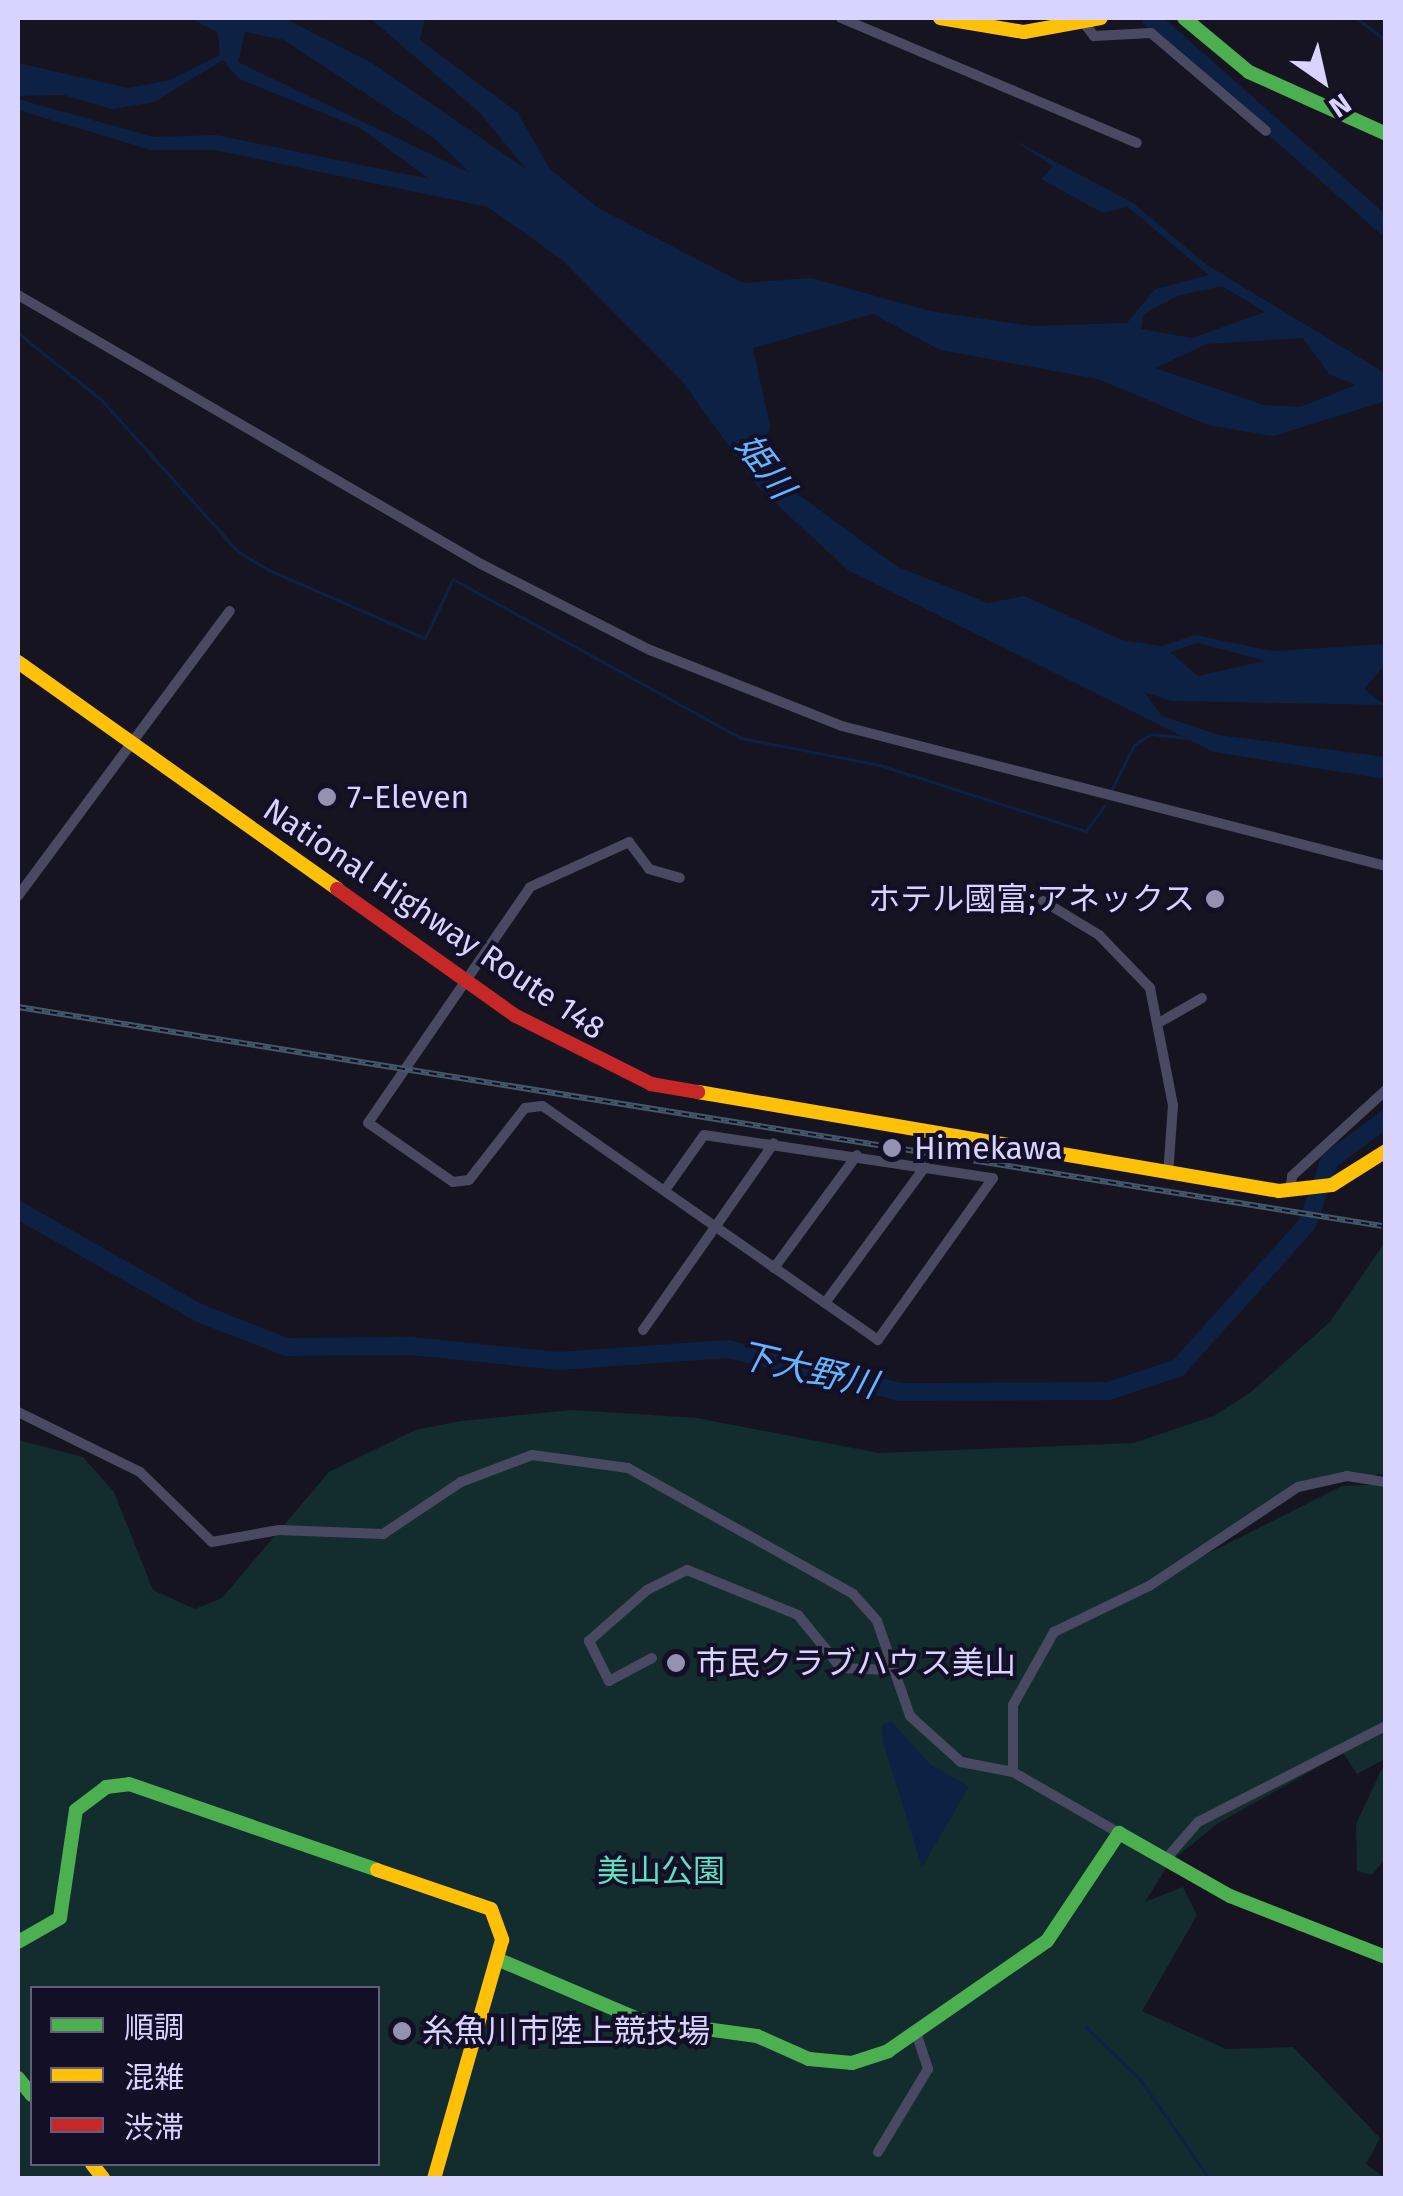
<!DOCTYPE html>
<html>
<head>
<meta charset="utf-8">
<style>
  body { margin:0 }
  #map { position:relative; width:1403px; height:2196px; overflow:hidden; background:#161421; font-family:"Fira Sans","Noto Sans JP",sans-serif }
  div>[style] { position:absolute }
  .green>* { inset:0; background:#132c2d }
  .water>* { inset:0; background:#0d2144 }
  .stream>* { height:2.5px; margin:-1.25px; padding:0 1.25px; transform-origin:1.25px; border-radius:1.25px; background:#0d2144 }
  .river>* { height:18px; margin:-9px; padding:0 9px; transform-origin:9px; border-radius:9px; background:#0d2144 }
  .street>* { height:10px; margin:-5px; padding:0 5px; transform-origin:5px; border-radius:5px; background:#4a4962 }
  .fast>* { height:14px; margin:-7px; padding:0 7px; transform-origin:7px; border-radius:7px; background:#4caf50 }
  .slow>* { height:14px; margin:-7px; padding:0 7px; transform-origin:7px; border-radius:7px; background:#ffc107 }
  .jam>* { height:14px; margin:-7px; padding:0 7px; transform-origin:7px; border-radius:7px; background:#c62828 }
  .rail>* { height:6px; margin-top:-3px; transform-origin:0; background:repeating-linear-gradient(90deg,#130f26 0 8px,#43596b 0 16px); box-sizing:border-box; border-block:2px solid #43596b }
  .dots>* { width:28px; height:28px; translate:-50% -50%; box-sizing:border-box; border:5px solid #130f26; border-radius:50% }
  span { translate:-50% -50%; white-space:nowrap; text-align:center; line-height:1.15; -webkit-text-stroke:8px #130f26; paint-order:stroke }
  .poi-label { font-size:32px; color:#d9d4ff }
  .left { translate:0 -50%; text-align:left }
  .right { translate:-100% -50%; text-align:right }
  .street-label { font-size:32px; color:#d9d4ff }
  .park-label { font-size:32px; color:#5fe0c0 }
  .water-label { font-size:35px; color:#62b6ff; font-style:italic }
  .frame { position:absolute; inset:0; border:20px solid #d9d4ff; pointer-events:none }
  .legend { position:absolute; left:30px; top:1986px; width:350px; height:180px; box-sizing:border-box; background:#130f26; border:2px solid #625e7d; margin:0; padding:12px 18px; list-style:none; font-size:30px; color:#d9d4ff }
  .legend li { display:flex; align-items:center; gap:20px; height:50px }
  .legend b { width:50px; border:2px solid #625e7d }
  .north { position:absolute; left:1273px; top:30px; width:100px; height:100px; -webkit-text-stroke:8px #130f26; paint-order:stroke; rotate:146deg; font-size:28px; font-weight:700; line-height:40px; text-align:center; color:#d9d4ff }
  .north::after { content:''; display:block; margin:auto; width:35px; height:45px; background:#d9d4ff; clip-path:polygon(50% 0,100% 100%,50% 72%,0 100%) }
</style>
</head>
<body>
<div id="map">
  <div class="green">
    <i style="clip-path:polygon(evenodd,1385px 1242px,1385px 1474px,1296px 1483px,1127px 1594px,1342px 1486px,1385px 1484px,1385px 1759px,1357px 1774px,1343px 1753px,1217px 1824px,1170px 1862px,1145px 1902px,1183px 1887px,1197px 1915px,1142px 2011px,1226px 2049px,1293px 2047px,1380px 2138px,1366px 2164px,1385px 2178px,18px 2178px,18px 1440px,83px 1457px,114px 1492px,153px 1590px,195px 1609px,222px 1598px,329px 1472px,415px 1430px,461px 1421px,572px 1410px,697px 1418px,879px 1453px,1134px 1443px,1214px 1416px,1251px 1392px,1330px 1322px,1385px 1242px,32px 1988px,378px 1988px,378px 2164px,32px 2164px,32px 1988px)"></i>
    <i style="clip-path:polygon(1385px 1762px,1385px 1859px,1372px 1875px,1357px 1871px,1356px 1824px)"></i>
  </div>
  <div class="water">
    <i style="clip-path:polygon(evenodd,190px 18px,284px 18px,372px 63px,526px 169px,479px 112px,370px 18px,425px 18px,420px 40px,517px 112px,550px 169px,598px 208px,743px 283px,811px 278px,930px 311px,1032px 326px,1127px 323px,1155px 289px,1209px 275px,1128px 207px,1103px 213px,1041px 179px,1053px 166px,1012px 139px,1133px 203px,1207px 265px,1385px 373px,1385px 401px,1274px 436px,1208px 425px,1098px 379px,940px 350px,873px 314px,753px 348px,770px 426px,765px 448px,793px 491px,898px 567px,988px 603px,1024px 596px,1122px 640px,1162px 646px,1195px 635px,1273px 651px,1385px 644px,1385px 665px,1364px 689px,1385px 705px,1172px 701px,1144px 692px,1162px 716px,1219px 735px,1385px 757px,1385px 779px,1214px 752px,849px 571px,758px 487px,682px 381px,562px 260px,488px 207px,215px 150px,151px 150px,18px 110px,18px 99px,153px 137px,216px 135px,429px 179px,360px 128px,239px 79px,223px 60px,154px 102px,112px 109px,64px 95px,18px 96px,18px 63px,128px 88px,170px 80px,220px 55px,218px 33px,190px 18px,245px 32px,284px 40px,435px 139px,470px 173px,238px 62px,245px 32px,190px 18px,1222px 286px,1265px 312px,1192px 338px,1141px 329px,1144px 314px,1177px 296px,1222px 286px,190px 18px,1303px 338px,1329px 374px,1356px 385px,1300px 407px,1264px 405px,1155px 368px,1207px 344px,1303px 338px,190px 18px,1198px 643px,1263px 660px,1264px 661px,1198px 676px,1170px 652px,1198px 643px)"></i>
    <i style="clip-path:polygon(891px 1721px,930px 1764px,969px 1787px,922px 1867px,883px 1742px,882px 1725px)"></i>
  </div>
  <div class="stream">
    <i style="left:1357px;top:18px;width:37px;rotate:38deg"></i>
    <i style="left:18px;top:333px;width:106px;rotate:38.5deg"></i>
    <i style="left:101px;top:399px;width:206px;rotate:48deg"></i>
    <i style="left:239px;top:552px;width:35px;rotate:31deg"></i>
    <i style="left:269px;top:570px;width:170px;rotate:23.6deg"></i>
    <i style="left:425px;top:638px;width:65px;rotate:-64.6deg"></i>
    <i style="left:453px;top:579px;width:329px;rotate:28.9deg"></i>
    <i style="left:741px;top:738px;width:142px;rotate:11deg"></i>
    <i style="left:880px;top:765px;width:216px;rotate:17.8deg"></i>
    <i style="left:1086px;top:831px;width:31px;rotate:-54deg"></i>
    <i style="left:1112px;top:789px;width:49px;rotate:-63.4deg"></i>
    <i style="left:1134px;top:745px;width:20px;rotate:-33deg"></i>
    <i style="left:1151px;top:734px;width:37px;rotate:6deg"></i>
    <i style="left:1086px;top:2027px;width:76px;rotate:43.9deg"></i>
    <i style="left:1141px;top:2080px;width:119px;rotate:55.2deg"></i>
  </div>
  <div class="river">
    <i style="left:1150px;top:18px;width:315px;rotate:41.5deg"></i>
    <i style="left:18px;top:1210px;width:208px;rotate:29.6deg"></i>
    <i style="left:199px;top:1313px;width:93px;rotate:21.3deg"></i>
    <i style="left:286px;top:1347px;width:125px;rotate:-0.5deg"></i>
    <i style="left:411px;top:1346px;width:149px;rotate:5.8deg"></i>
    <i style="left:559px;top:1361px;width:169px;rotate:-4.1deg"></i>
    <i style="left:728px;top:1349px;width:178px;rotate:14deg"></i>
    <i style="left:901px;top:1392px;width:208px;rotate:-0.3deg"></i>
    <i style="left:1109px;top:1391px;width:73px;rotate:-18.4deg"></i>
    <i style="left:1178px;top:1368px;width:193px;rotate:-48.1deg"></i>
    <i style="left:1307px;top:1224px;width:68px;rotate:-70.2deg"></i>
    <i style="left:1330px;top:1160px;width:69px;rotate:-36.2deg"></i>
  </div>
  <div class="street">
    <i style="left:841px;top:18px;width:321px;rotate:22.9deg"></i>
    <i style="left:1080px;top:18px;width:23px;rotate:52deg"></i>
    <i style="left:1094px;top:36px;width:57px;rotate:-3deg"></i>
    <i style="left:1151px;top:33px;width:151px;rotate:40.4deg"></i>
    <i style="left:18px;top:295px;width:535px;rotate:30.16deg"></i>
    <i style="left:481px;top:564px;width:190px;rotate:27deg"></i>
    <i style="left:650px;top:650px;width:206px;rotate:21.6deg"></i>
    <i style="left:842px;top:726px;width:562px;rotate:14.43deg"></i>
    <i style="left:18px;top:896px;width:355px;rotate:-53.4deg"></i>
    <i style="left:1043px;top:901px;width:66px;rotate:31.3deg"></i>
    <i style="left:1099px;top:935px;width:74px;rotate:46.1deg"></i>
    <i style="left:1150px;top:988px;width:119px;rotate:78.9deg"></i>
    <i style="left:1173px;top:1105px;width:70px;rotate:94.1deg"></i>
    <i style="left:1162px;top:1021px;width:46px;rotate:-29.9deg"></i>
    <i style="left:665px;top:1190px;width:67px;rotate:-54.7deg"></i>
    <i style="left:704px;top:1135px;width:292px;rotate:8.5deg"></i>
    <i style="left:993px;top:1178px;width:199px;rotate:125.4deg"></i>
    <i style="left:878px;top:1340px;width:409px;rotate:-145.1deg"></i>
    <i style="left:542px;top:1106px;width:17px;rotate:173deg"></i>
    <i style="left:525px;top:1108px;width:91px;rotate:127.9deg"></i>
    <i style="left:469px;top:1180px;width:16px;rotate:173deg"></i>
    <i style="left:453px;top:1182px;width:103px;rotate:-145.2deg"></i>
    <i style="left:368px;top:1123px;width:286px;rotate:-55.5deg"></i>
    <i style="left:530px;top:887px;width:109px;rotate:-24.4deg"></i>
    <i style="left:629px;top:842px;width:34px;rotate:53deg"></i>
    <i style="left:649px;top:869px;width:32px;rotate:16deg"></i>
    <i style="left:1290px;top:1191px;width:15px;rotate:-82deg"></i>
    <i style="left:1292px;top:1176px;width:127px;rotate:-42.5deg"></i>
    <i style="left:774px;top:1268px;width:140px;rotate:-53.7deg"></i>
    <i style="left:825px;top:1303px;width:169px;rotate:-53.7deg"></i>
    <i style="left:643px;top:1330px;width:228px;rotate:-55deg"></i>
    <i style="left:18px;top:1412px;width:136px;rotate:26.2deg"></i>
    <i style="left:140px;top:1472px;width:100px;rotate:44.2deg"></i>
    <i style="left:212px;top:1542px;width:68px;rotate:-10.2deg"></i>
    <i style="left:279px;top:1530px;width:104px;rotate:2.2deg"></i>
    <i style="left:383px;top:1534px;width:94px;rotate:-33.7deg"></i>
    <i style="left:461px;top:1482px;width:76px;rotate:-20.8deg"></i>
    <i style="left:532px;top:1455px;width:97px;rotate:7.7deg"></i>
    <i style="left:628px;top:1468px;width:258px;rotate:29.2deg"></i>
    <i style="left:853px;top:1594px;width:36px;rotate:48deg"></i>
    <i style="left:877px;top:1621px;width:101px;rotate:70.8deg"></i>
    <i style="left:910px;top:1716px;width:69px;rotate:42deg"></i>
    <i style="left:961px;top:1762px;width:53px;rotate:10.9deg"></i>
    <i style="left:1013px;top:1772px;width:122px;rotate:29.9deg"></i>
    <i style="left:652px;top:1658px;width:49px;rotate:151.9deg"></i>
    <i style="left:609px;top:1681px;width:45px;rotate:-116.6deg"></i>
    <i style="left:589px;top:1641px;width:77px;rotate:-41.3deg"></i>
    <i style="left:647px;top:1590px;width:45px;rotate:-26.6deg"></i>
    <i style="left:687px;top:1570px;width:120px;rotate:22.1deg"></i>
    <i style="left:798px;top:1615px;width:68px;rotate:50.9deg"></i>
    <i style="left:841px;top:1668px;width:49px;rotate:2.3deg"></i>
    <i style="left:1013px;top:1772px;width:67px;rotate:-90deg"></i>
    <i style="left:1013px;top:1705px;width:84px;rotate:-60.7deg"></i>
    <i style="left:1054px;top:1632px;width:106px;rotate:-25.8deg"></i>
    <i style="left:1149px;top:1586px;width:179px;rotate:-33.6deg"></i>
    <i style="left:1298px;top:1487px;width:50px;rotate:-12.7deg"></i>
    <i style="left:1347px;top:1476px;width:39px;rotate:9deg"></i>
    <i style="left:1165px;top:1860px;width:50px;rotate:-49deg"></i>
    <i style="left:1198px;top:1822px;width:211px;rotate:-27.1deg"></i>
    <i style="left:878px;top:2152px;width:97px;rotate:-58.9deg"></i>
    <i style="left:928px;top:2069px;width:39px;rotate:-108deg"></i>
  </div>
  <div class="fast">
    <i style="left:1184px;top:18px;width:85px;rotate:39.7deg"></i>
    <i style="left:1249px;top:72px;width:150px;rotate:24.3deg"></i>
    <i style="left:18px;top:1942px;width:48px;rotate:-29.7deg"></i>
    <i style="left:60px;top:1918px;width:109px;rotate:-81.6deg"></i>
    <i style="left:76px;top:1810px;width:38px;rotate:-37deg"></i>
    <i style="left:106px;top:1787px;width:23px;rotate:-7deg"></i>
    <i style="left:129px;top:1784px;width:262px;rotate:19.1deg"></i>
    <i style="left:497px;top:1959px;width:155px;rotate:23.1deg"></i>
    <i style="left:640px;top:2020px;width:118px;rotate:7.8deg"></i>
    <i style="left:757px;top:2036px;width:57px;rotate:23.9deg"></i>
    <i style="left:809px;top:2059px;width:43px;rotate:5.3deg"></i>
    <i style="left:852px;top:2063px;width:38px;rotate:-18deg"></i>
    <i style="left:888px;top:2051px;width:193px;rotate:-34.7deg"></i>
    <i style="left:1047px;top:1941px;width:130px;rotate:-56.3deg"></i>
    <i style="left:1119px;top:1833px;width:128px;rotate:29.6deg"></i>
    <i style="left:1230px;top:1896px;width:168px;rotate:21.4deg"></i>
    <i style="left:18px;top:2078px;width:22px;rotate:51deg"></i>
  </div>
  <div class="slow">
    <i style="left:940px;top:18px;width:85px;rotate:9.5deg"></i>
    <i style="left:1024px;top:32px;width:78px;rotate:-10.3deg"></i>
    <i style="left:18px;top:662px;width:392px;rotate:35.4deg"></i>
    <i style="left:698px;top:1092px;width:589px;rotate:9.67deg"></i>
    <i style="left:1279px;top:1191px;width:53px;rotate:-6.5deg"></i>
    <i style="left:1332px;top:1185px;width:64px;rotate:-32.2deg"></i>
    <i style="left:377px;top:1870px;width:120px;rotate:18.9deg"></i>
    <i style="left:491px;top:1909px;width:33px;rotate:70deg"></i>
    <i style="left:502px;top:1940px;width:248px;rotate:105.9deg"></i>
    <i style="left:92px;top:2164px;width:18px;rotate:52deg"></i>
  </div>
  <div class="jam">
    <i style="left:337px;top:889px;width:219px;rotate:35.4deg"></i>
    <i style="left:516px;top:1016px;width:151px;rotate:26.7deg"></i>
    <i style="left:651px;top:1084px;width:48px;rotate:9.7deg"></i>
  </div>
  <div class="rail">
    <i style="left:18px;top:1007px;width:1381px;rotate:9.12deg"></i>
  </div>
  <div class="dots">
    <i style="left:327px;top:797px;background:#9591b1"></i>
    <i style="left:1215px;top:899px;background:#9591b1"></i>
    <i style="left:892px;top:1148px;background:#9591b1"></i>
    <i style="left:676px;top:1663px;background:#9591b1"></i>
    <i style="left:402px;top:2031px;background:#9591b1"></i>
  </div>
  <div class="poi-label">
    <span class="left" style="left:347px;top:797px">7-Eleven</span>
    <span class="right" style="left:1195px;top:899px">ホテル國富;アネックス</span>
    <span class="left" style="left:914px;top:1148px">Himekawa</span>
    <span class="left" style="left:696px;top:1663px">市民クラブハウス美山</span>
    <span class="left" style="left:422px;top:2031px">糸魚川市陸上競技場</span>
  </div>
  <div class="street-label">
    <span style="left:434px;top:919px;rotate:34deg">National Highway Route 148</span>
  </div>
  <div class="park-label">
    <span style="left:661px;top:1871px">美山公園</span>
  </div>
  <div class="water-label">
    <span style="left:765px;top:466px;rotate:53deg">姫川</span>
    <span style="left:808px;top:1370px;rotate:13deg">下大野川</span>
  </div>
  <div class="frame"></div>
  <ul class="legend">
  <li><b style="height:12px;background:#4caf50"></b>順調</li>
  <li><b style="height:12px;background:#ffc107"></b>混雑</li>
  <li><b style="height:12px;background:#c62828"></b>渋滞</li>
  </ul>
  <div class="north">N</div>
</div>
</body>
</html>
